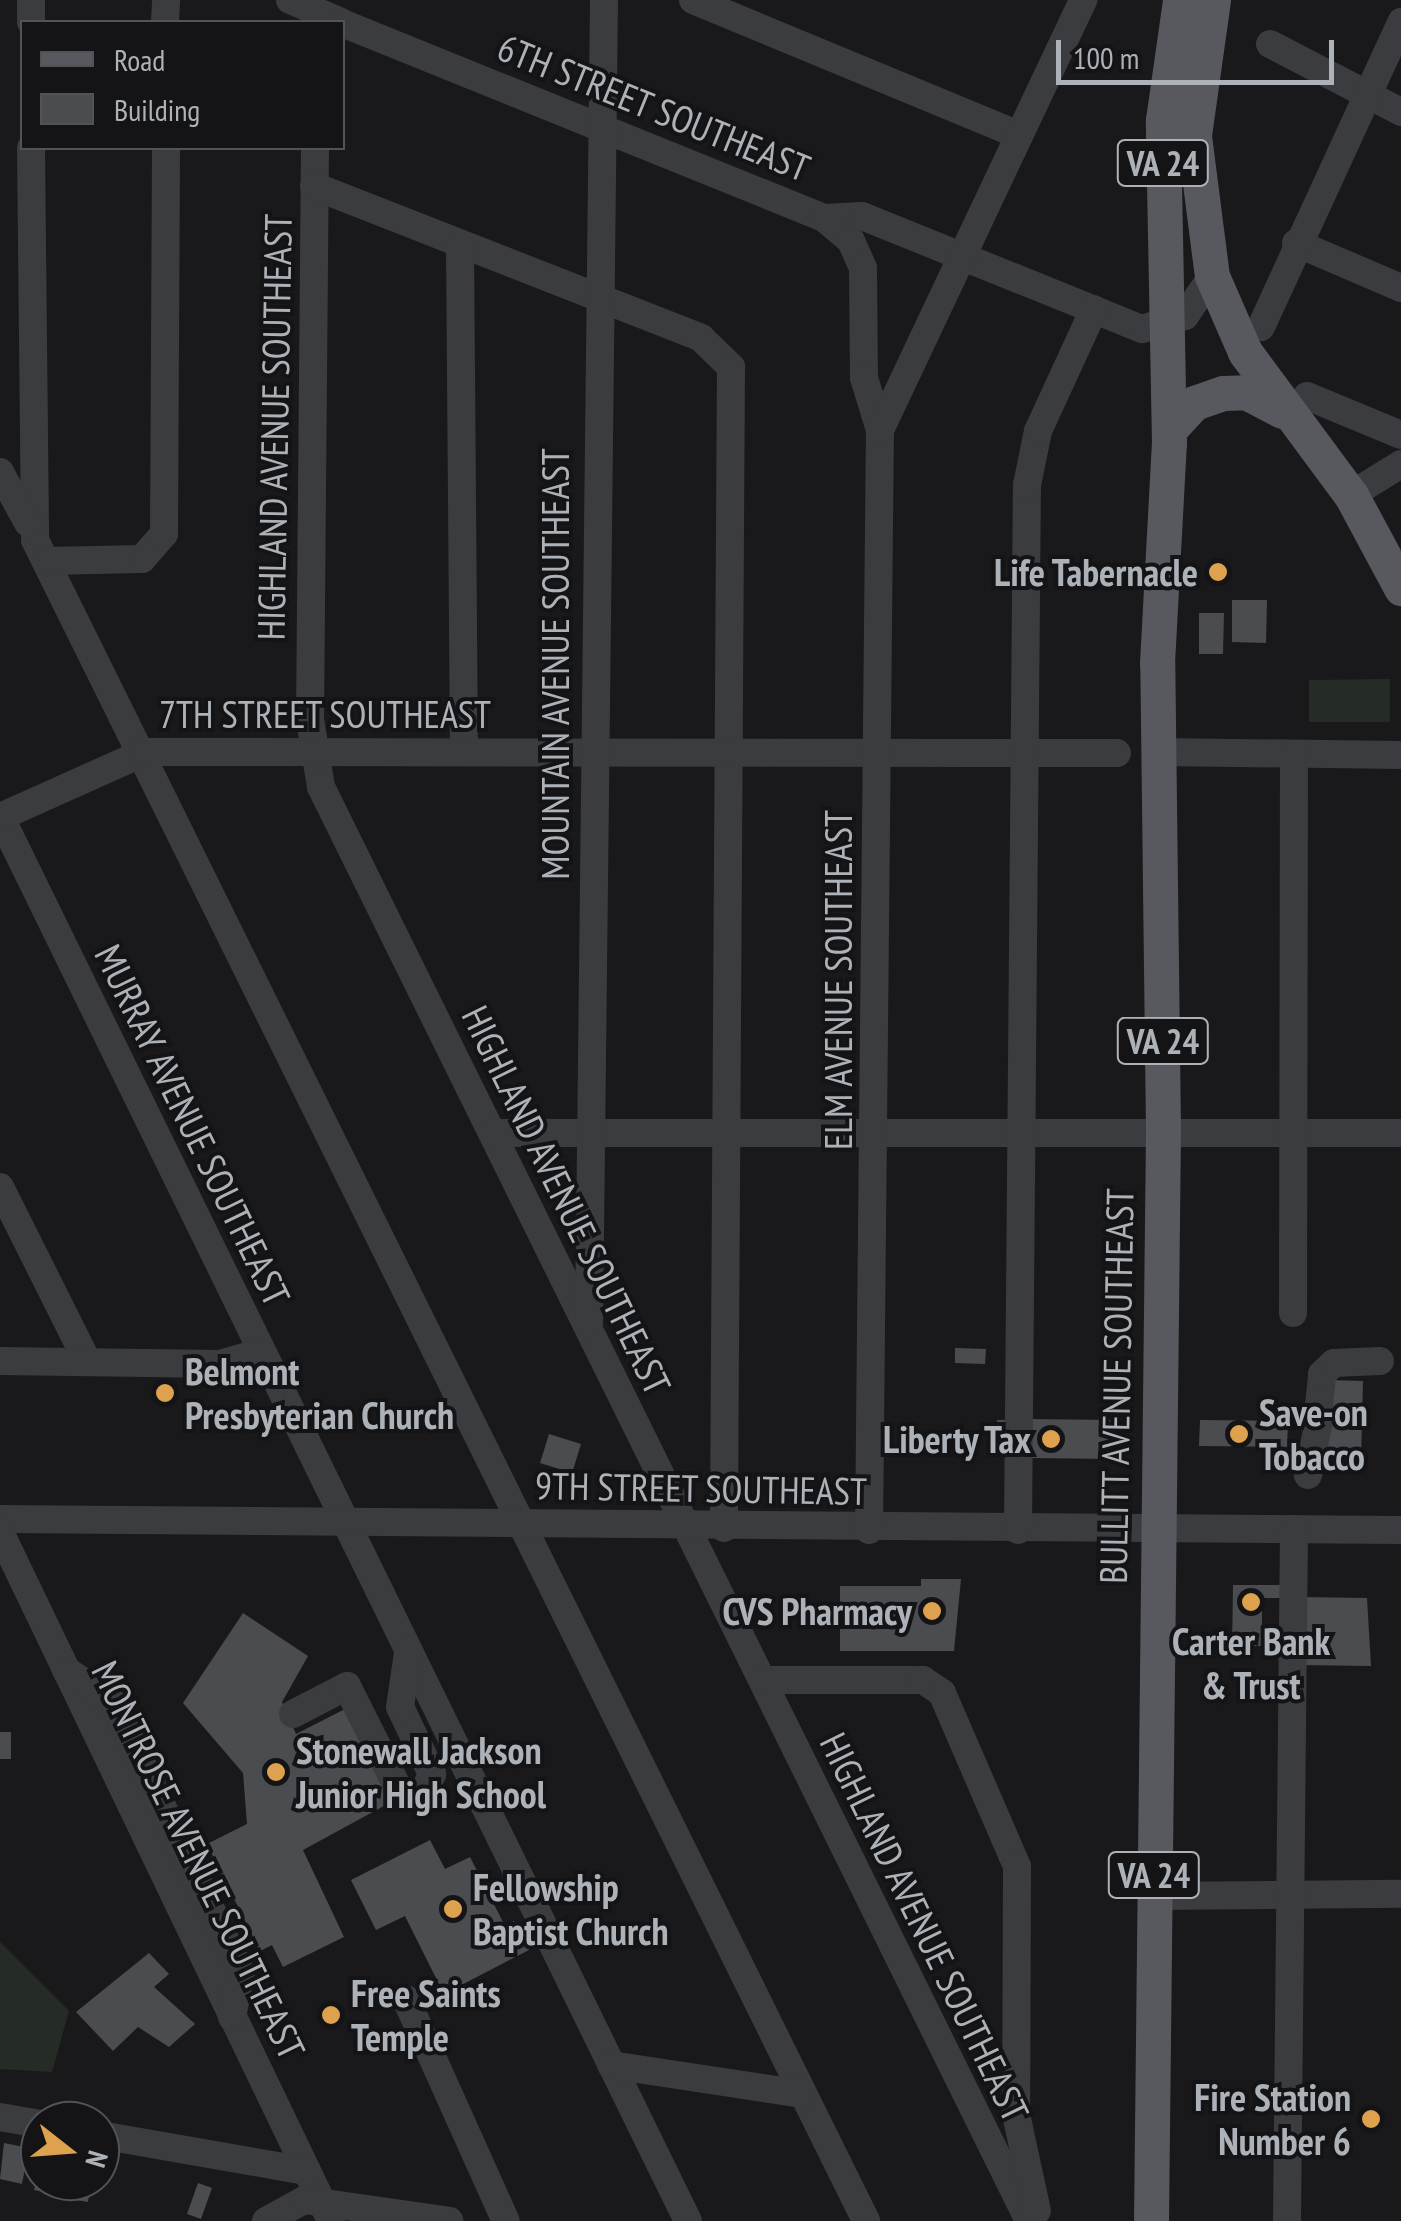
<!DOCTYPE html>
<html>
<head>
<meta charset="utf-8">
<style>
  body { margin:0 }
  #map { position:relative; width:1401px; height:2221px; overflow:hidden; background:#19191b; font-family:"PT Sans Narrow",sans-serif }
  div>[style] { position:absolute }
  .green>* { inset:0; background:#252c26 }
  .building>* { inset:0; background:#4b4c50 }
  .minor>* { height:28px; margin:-14px; padding:0 14px; transform-origin:14px; border-radius:14px; background:#3a3c3f }
  .major>* { height:35px; margin:-17.5px; padding:0 17.5px; transform-origin:17.5px; border-radius:17.5px; background:#57595e }
  .dots>* { width:28px; height:28px; translate:-50% -50%; box-sizing:border-box; border:5px solid #141416; border-radius:50% }
  span { translate:-50% -50%; white-space:nowrap; text-align:center; line-height:1.15; -webkit-text-stroke:8px #141416; paint-order:stroke }
  .shield-label span { padding:2px 8px; background:#141416; border:2px solid; border-radius:8px; -webkit-text-stroke-width:0 }
  .shield-label { font-size:35px; color:#adb2b9; font-weight:700 }
  .street-label { font-size:38px; color:#adb2b9 }
  .poi-label { font-size:38px; color:#adb2b9; font-weight:700 }
  .right { translate:-100% -50%; text-align:right }
  .left { translate:0 -50%; text-align:left }
  .legend { position:absolute; left:20px; top:20px; width:325px; height:130px; box-sizing:border-box; background:#141416; border:2px solid #515357; margin:0; padding:12px 18px; list-style:none; font-size:30px; color:#adb2b9 }
  .legend li { display:flex; align-items:center; gap:20px; height:50px }
  .legend b { width:50px; border:2px solid #515357 }
  .north { position:absolute; left:20px; top:2101px; width:100px; height:100px; box-sizing:border-box; background:#141416; border:2px solid #515357; border-radius:50%; rotate:107deg; font-size:28px; font-weight:700; line-height:40px; text-align:center; color:#adb2b9 }
  .north::after { content:''; display:block; margin:auto; width:35px; height:45px; background:#dea24e; clip-path:polygon(50% 0,100% 100%,50% 72%,0 100%) }
  .scale { position:absolute; left:1056px; top:40px; width:278px; height:45px; box-sizing:border-box; border:5px solid #adb2b9; border-top:0; padding-left:12px; font-size:30px; line-height:35px; white-space:nowrap; color:#adb2b9; -webkit-text-stroke:8px #141416; paint-order:stroke }
</style>
</head>
<body>
<div id="map">
  <div class="green">
    <i style="clip-path:polygon(1390px 679px,1390px 722px,1309px 722px,1309px 680px)"></i>
    <i style="clip-path:polygon(0 1942px,69px 2011px,52px 2072px,0 2069px)"></i>
  </div>
  <div class="building">
    <i style="clip-path:polygon(1232px 600px,1267px 600px,1266px 643px,1232px 642px)"></i>
    <i style="clip-path:polygon(1199px 613px,1224px 613px,1223px 654px,1199px 654px)"></i>
    <i style="clip-path:polygon(955px 1348px,986px 1349px,985px 1364px,955px 1363px)"></i>
    <i style="clip-path:polygon(1329px 1380px,1363px 1381px,1361px 1461px,1328px 1460px,1328px 1426px,1312px 1426px)"></i>
    <i style="clip-path:polygon(1026px 1419px,1116px 1420px,1116px 1459px,1026px 1458px)"></i>
    <i style="clip-path:polygon(997px 1420px,1007px 1420px,1006px 1438px,996px 1438px)"></i>
    <i style="clip-path:polygon(1200px 1420px,1288px 1421px,1287px 1447px,1199px 1446px)"></i>
    <i style="clip-path:polygon(549px 1434px,581px 1444px,572px 1473px,540px 1463px)"></i>
    <i style="clip-path:polygon(921px 1579px,961px 1579px,954px 1651px,840px 1651px,840px 1586px,921px 1586px)"></i>
    <i style="clip-path:polygon(1233px 1585px,1283px 1585px,1282px 1598px,1262px 1598px,1262px 1646px,1232px 1646px)"></i>
    <i style="clip-path:polygon(1297px 1597px,1367px 1598px,1371px 1666px,1297px 1665px)"></i>
    <i style="clip-path:polygon(243px 1613px,308px 1656px,282px 1702px,296px 1734px,347px 1708px,393px 1801px,303px 1850px,344px 1937px,283px 1967px,272px 1945px,260px 1951px,207px 1844px,247px 1824px,243px 1773px,183px 1703px)"></i>
    <i style="clip-path:polygon(0 1732px,11px 1732px,11px 1759px,0 1759px)"></i>
    <i style="clip-path:polygon(430px 1840px,445px 1869px,470px 1857px,505px 1926px,514px 1921px,529px 1950px,444px 1994px,405px 1916px,376px 1930px,351px 1880px)"></i>
    <i style="clip-path:polygon(149px 1953px,169px 1974px,154px 1987px,195px 2024px,169px 2047px,138px 2027px,113px 2051px,76px 2012px)"></i>
    <i style="clip-path:polygon(4px 2143px,29px 2148px,22px 2184px,0 2179px)"></i>
    <i style="clip-path:polygon(40px 2169px,40px 2181px,60px 2181px,58px 2195px,34px 2190px)"></i>
    <i style="clip-path:polygon(65px 2181px,91px 2181px,88px 2202px,63px 2198px)"></i>
    <i style="clip-path:polygon(198px 2183px,212px 2188px,201px 2219px,187px 2214px)"></i>
  </div>
  <div class="minor">
    <i style="left:290px;top:0;width:56px;rotate:23.3deg"></i>
    <i style="left:693px;top:0;width:353px;rotate:22.5deg"></i>
    <i style="left:31px;top:22px;width:22px;rotate:-90deg"></i>
    <i style="left:165px;top:22px;width:22px;rotate:-87deg"></i>
    <i style="left:342px;top:23px;width:520px;rotate:22.03deg"></i>
    <i style="left:824px;top:218px;width:38px;rotate:-3deg"></i>
    <i style="left:862px;top:216px;width:302px;rotate:22deg"></i>
    <i style="left:1142px;top:329px;width:45px;rotate:-16.8deg"></i>
    <i style="left:1185px;top:316px;width:48px;rotate:-56deg"></i>
    <i style="left:1270px;top:44px;width:148px;rotate:27.4deg"></i>
    <i style="left:31px;top:148px;width:392px;rotate:89.4deg"></i>
    <i style="left:35px;top:540px;width:1875px;rotate:63.69deg"></i>
    <i style="left:315px;top:148px;width:571px;rotate:90.5deg"></i>
    <i style="left:310px;top:719px;width:69px;rotate:80.8deg"></i>
    <i style="left:321px;top:787px;width:1599px;rotate:63.72deg"></i>
    <i style="left:314px;top:186px;width:416px;rotate:21.4deg"></i>
    <i style="left:701px;top:338px;width:42px;rotate:44deg"></i>
    <i style="left:731px;top:367px;width:1161px;rotate:90.35deg"></i>
    <i style="left:824px;top:218px;width:35px;rotate:40deg"></i>
    <i style="left:851px;top:241px;width:30px;rotate:66deg"></i>
    <i style="left:863px;top:268px;width:110px;rotate:89.5deg"></i>
    <i style="left:864px;top:378px;width:54px;rotate:72.9deg"></i>
    <i style="left:1296px;top:243px;width:114px;rotate:23.2deg"></i>
    <i style="left:460px;top:245px;width:505px;rotate:89.55deg"></i>
    <i style="left:1261px;top:327px;width:336px;rotate:-65.3deg"></i>
    <i style="left:1307px;top:396px;width:102px;rotate:22.5deg"></i>
    <i style="left:0;top:472px;width:58px;rotate:61.2deg"></i>
    <i style="left:1351px;top:495px;width:59px;rotate:-31.8deg"></i>
    <i style="left:46px;top:561px;width:96px;rotate:-1.2deg"></i>
    <i style="left:142px;top:559px;width:33px;rotate:-49deg"></i>
    <i style="left:164px;top:534px;width:386px;rotate:-89.7deg"></i>
    <i style="left:1158px;top:752px;width:243px;rotate:0.7deg"></i>
    <i style="left:0;top:816px;width:1564px;rotate:63.91deg"></i>
    <i style="left:0;top:817px;width:159px;rotate:-24.1deg"></i>
    <i style="left:145px;top:752px;width:972px;rotate:0.06deg"></i>
    <i style="left:493px;top:1133px;width:908px"></i>
    <i style="left:0;top:1187px;width:195px;rotate:63.4deg"></i>
    <i style="left:1293px;top:1313px;width:559px;rotate:-89.9deg"></i>
    <i style="left:589px;top:1323px;width:1323px;rotate:-89.35deg"></i>
    <i style="left:0;top:1361px;width:220px;rotate:0.8deg"></i>
    <i style="left:220px;top:1364px;width:43px;rotate:-16.3deg"></i>
    <i style="left:1319px;top:1405px;width:31px;rotate:-84deg"></i>
    <i style="left:1322px;top:1374px;width:16px;rotate:-43deg"></i>
    <i style="left:1334px;top:1363px;width:46px;rotate:-2.5deg"></i>
    <i style="left:1308px;top:1475px;width:50px;rotate:-78.5deg"></i>
    <i style="left:0;top:1519px;width:1401px;rotate:0.45deg"></i>
    <i style="left:869px;top:1530px;width:1100px;rotate:-89.43deg"></i>
    <i style="left:880px;top:430px;width:476px;rotate:-64.7deg"></i>
    <i style="left:1018px;top:1530px;width:1045px;rotate:-89.51deg"></i>
    <i style="left:1027px;top:485px;width:55px;rotate:-78.5deg"></i>
    <i style="left:1038px;top:431px;width:134px;rotate:-65.3deg"></i>
    <i style="left:0;top:1532px;width:764px;rotate:64.34deg"></i>
    <i style="left:66px;top:1670px;width:57px;rotate:35.1deg"></i>
    <i style="left:113px;top:1703px;width:298px;rotate:64.6deg"></i>
    <i style="left:241px;top:1972px;width:46px;rotate:101.3deg"></i>
    <i style="left:764px;top:1680px;width:159px"></i>
    <i style="left:923px;top:1680px;width:23px;rotate:34deg"></i>
    <i style="left:942px;top:1693px;width:189px;rotate:66.6deg"></i>
    <i style="left:1017px;top:1866px;width:248px;rotate:90.2deg"></i>
    <i style="left:1016px;top:2114px;width:99px;rotate:77.8deg"></i>
    <i style="left:293px;top:1714px;width:61px;rotate:-27.4deg"></i>
    <i style="left:347px;top:1686px;width:119px;rotate:63.4deg"></i>
    <i style="left:400px;top:1792px;width:22px;rotate:22deg"></i>
    <i style="left:420px;top:1800px;width:29px;rotate:-65deg"></i>
    <i style="left:432px;top:1774px;width:74px;rotate:-115.5deg"></i>
    <i style="left:400px;top:1707px;width:55px;rotate:-81.6deg"></i>
    <i style="left:1154px;top:1896px;width:247px;rotate:-0.5deg"></i>
    <i style="left:406px;top:1999px;width:243px;rotate:65.8deg"></i>
    <i style="left:611px;top:2065px;width:193px;rotate:8.6deg"></i>
    <i style="left:0;top:2117px;width:41px;rotate:9.9deg"></i>
    <i style="left:100px;top:2135px;width:210px;rotate:9.9deg"></i>
    <i style="left:266px;top:2221px;width:43px;rotate:-28.9deg"></i>
    <i style="left:304px;top:2200px;width:147px;rotate:8.2deg"></i>
    <i style="left:1287px;top:2221px;width:692px;rotate:-89.42deg"></i>
  </div>
  <div class="major">
    <i style="left:1213px;top:0;width:137px;rotate:98deg"></i>
    <i style="left:1194px;top:136px;width:141px;rotate:82.7deg"></i>
    <i style="left:1212px;top:276px;width:83px;rotate:66.5deg"></i>
    <i style="left:1245px;top:352px;width:178px;rotate:53.5deg"></i>
    <i style="left:1351px;top:495px;width:106px;rotate:61.7deg"></i>
    <i style="left:1169px;top:430px;width:37px;rotate:-47deg"></i>
    <i style="left:1194px;top:403px;width:31px;rotate:-19deg"></i>
    <i style="left:1223px;top:393px;width:23px;rotate:-2deg"></i>
    <i style="left:1246px;top:392px;width:41px;rotate:27.8deg"></i>
    <i style="left:1151px;top:2221px;width:1090px;rotate:-89.37deg"></i>
    <i style="left:1163px;top:1131px;width:468px;rotate:-90.7deg"></i>
    <i style="left:1157px;top:663px;width:220px;rotate:-86.9deg"></i>
    <i style="left:1169px;top:443px;width:323px;rotate:-91.1deg"></i>
    <i style="left:1163px;top:120px;width:121px;rotate:-81.9deg"></i>
  </div>
  <div class="dots">
    <i style="left:1218px;top:572px;background:#dea24e"></i>
    <i style="left:165px;top:1393px;background:#dea24e"></i>
    <i style="left:1239px;top:1434px;background:#dea24e"></i>
    <i style="left:1051px;top:1439px;background:#dea24e"></i>
    <i style="left:1251px;top:1602px;background:#dea24e"></i>
    <i style="left:932px;top:1611px;background:#dea24e"></i>
    <i style="left:276px;top:1772px;background:#dea24e"></i>
    <i style="left:453px;top:1909px;background:#dea24e"></i>
    <i style="left:331px;top:2015px;background:#dea24e"></i>
    <i style="left:1371px;top:2119px;background:#dea24e"></i>
  </div>
  <div class="shield-label">
    <span style="left:1163px;top:163px">VA 24</span>
    <span style="left:1163px;top:1041px">VA 24</span>
    <span style="left:1154px;top:1875px">VA 24</span>
  </div>
  <div class="street-label">
    <span style="left:654px;top:107px;rotate:22deg">6TH STREET SOUTHEAST</span>
    <span style="left:274px;top:427px;rotate:-89deg">HIGHLAND AVENUE SOUTHEAST</span>
    <span style="left:555px;top:664px;rotate:-90deg">MOUNTAIN AVENUE SOUTHEAST</span>
    <span style="left:325px;top:714px">7TH STREET SOUTHEAST</span>
    <span style="left:838px;top:980px;rotate:-90deg">ELM AVENUE SOUTHEAST</span>
    <span style="left:193px;top:1125px;rotate:64deg">MURRAY AVENUE SOUTHEAST</span>
    <span style="left:567px;top:1200px;rotate:64deg">HIGHLAND AVENUE SOUTHEAST</span>
    <span style="left:1116px;top:1386px;rotate:-89deg">BULLITT AVENUE SOUTHEAST</span>
    <span style="left:701px;top:1488px;rotate:1deg">9TH STREET SOUTHEAST</span>
    <span style="left:199px;top:1860px;rotate:64deg">MONTROSE AVENUE SOUTHEAST</span>
    <span style="left:925px;top:1927px;rotate:64deg">HIGHLAND AVENUE SOUTHEAST</span>
  </div>
  <div class="poi-label">
    <span class="right" style="left:1198px;top:572px">Life Tabernacle</span>
    <span class="left" style="left:185px;top:1393px">Belmont<br>Presbyterian Church</span>
    <span class="left" style="left:1259px;top:1434px">Save-on<br>Tobacco</span>
    <span class="right" style="left:1031px;top:1439px">Liberty Tax</span>
    <span class="right" style="left:912px;top:1611px">CVS Pharmacy</span>
    <span style="left:1251px;top:1663px">Carter Bank<br>&amp; Trust</span>
    <span class="left" style="left:296px;top:1772px">Stonewall Jackson<br>Junior High School</span>
    <span class="left" style="left:473px;top:1909px">Fellowship<br>Baptist Church</span>
    <span class="left" style="left:351px;top:2015px">Free Saints<br>Temple</span>
    <span class="right" style="left:1351px;top:2119px">Fire Station<br>Number 6</span>
  </div>
  <ul class="legend">
  <li><b style="height:12px;background:#57595e"></b>Road</li>
  <li><b style="height:28px;background:#4b4c50"></b>Building</li>
  </ul>
  <div class="north">N</div>
  <div class="scale">100 m</div>
</div>
</body>
</html>
